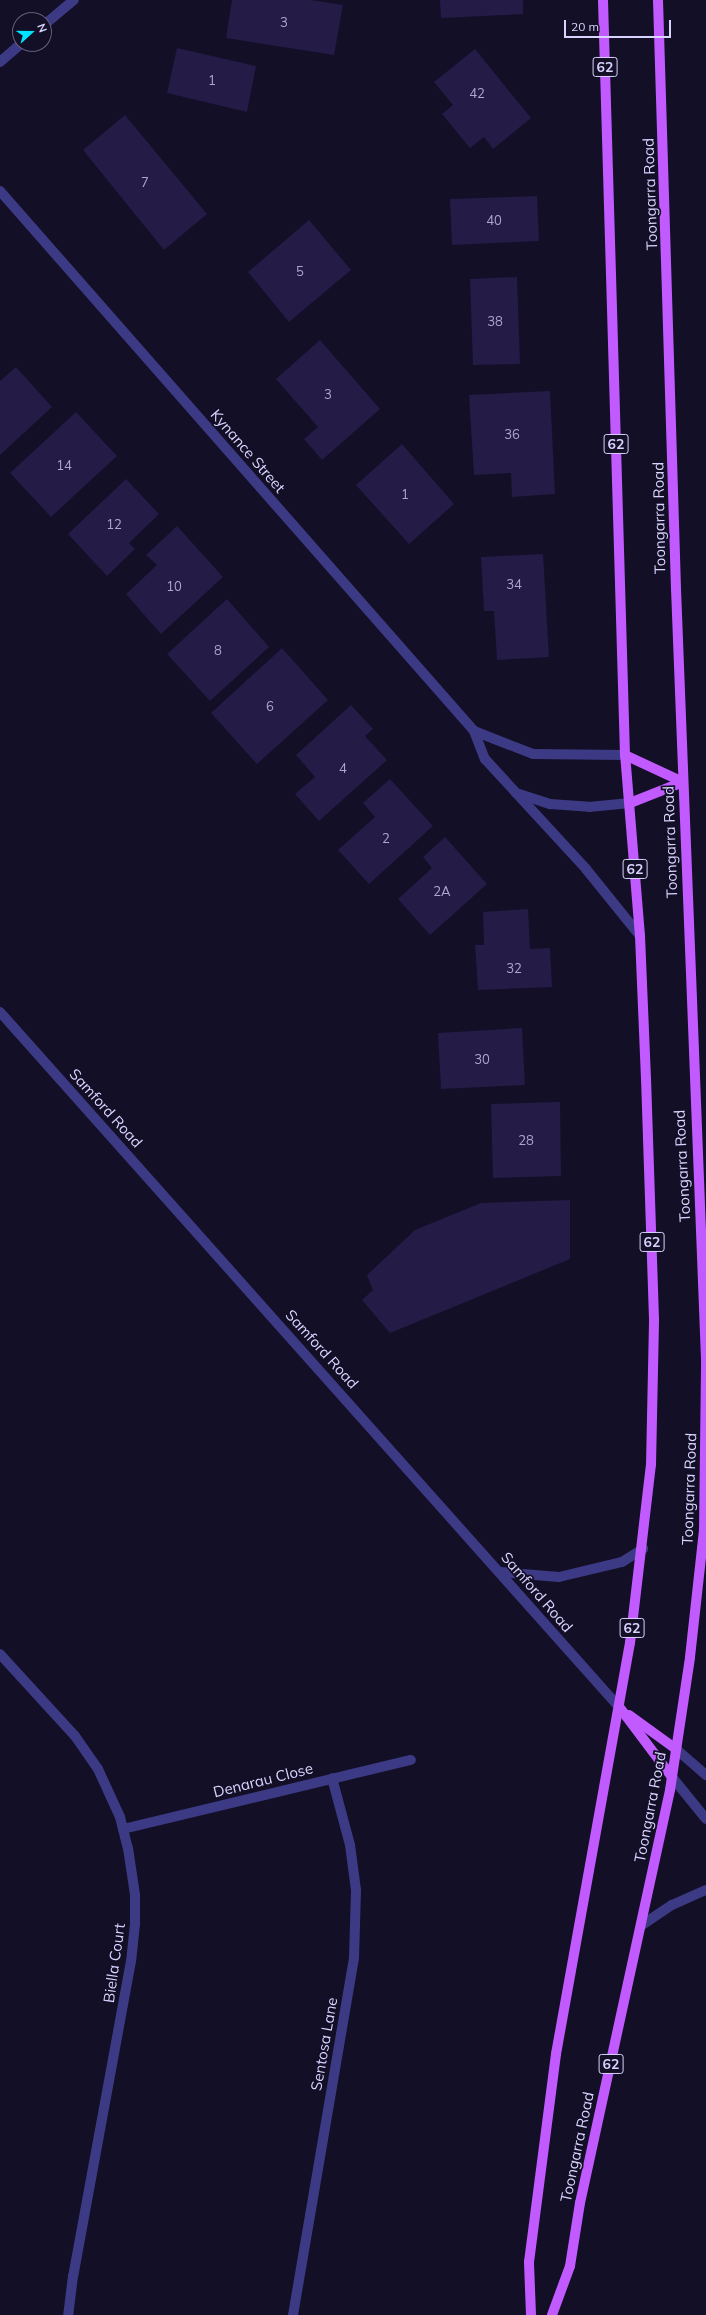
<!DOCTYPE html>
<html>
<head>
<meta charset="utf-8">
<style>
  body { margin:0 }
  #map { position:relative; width:706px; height:2315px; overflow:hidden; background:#130f26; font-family:Mulish,sans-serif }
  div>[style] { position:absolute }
  .building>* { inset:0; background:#241b47 }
  .minor>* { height:10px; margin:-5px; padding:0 5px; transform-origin:5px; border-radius:5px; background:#3d3a85 }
  .tertiary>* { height:10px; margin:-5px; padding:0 5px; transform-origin:5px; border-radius:5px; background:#3d3a85 }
  .primary>* { height:10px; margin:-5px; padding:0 5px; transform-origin:5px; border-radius:5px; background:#c25bff }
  span { translate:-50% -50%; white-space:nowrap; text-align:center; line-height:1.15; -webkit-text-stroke:3.5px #130f26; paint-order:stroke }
  .number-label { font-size:13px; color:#aca6d1 }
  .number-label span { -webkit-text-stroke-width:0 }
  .shield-label span { padding:1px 3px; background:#130f26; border:1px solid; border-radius:3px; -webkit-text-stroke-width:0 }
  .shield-label { font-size:14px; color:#d9d4ff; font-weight:700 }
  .street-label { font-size:15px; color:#d9d4ff }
  .north { position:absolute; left:12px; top:12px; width:40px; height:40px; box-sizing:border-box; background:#130f26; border:1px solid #625e7d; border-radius:50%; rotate:69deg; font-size:11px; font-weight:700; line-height:16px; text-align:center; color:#d9d4ff }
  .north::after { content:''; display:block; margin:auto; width:14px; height:18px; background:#00e5ff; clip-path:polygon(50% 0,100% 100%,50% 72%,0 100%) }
  .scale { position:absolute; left:564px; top:20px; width:107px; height:18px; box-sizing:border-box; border:2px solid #d9d4ff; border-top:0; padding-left:5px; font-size:12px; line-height:14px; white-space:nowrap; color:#d9d4ff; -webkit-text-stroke:3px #130f26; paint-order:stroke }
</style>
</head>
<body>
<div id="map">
  <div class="building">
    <i style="clip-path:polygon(232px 0,311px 0,343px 5px,334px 55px,226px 38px)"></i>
    <i style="clip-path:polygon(440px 0,523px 0,523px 14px,441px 18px)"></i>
    <i style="clip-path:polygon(177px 48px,256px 66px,247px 112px,167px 93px)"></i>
    <i style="clip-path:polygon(475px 49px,531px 118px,493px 149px,484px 137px,470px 148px,442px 114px,453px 105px,434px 82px)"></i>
    <i style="clip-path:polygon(125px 115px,207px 214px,164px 250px,83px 150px)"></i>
    <i style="clip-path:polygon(537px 196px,539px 241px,452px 245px,450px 199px)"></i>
    <i style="clip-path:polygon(309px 220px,351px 270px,289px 322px,248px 272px)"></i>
    <i style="clip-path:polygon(517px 277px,520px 364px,473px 365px,470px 279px)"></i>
    <i style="clip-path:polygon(320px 340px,380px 409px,322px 460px,304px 439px,318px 427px,276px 379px)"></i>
    <i style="clip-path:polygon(16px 367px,52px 407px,0 455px,0 381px)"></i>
    <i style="clip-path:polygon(550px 391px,555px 494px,512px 497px,511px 473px,474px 475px,469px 395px)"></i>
    <i style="clip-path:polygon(76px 412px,117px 456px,51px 517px,10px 473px)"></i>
    <i style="clip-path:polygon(402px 444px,454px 504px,409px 544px,356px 485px)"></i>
    <i style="clip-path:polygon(126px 479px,159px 514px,129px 543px,135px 549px,107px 576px,68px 534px)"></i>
    <i style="clip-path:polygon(177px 526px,223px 577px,161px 634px,126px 594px,157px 565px,146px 555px)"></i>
    <i style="clip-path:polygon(543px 554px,549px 657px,497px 660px,494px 611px,484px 611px,481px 557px)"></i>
    <i style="clip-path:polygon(227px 599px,269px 647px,210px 701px,167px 654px)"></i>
    <i style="clip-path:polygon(282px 648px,328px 700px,257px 764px,211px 713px)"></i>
    <i style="clip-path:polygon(351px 705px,373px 729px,365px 736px,387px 760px,319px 821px,295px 794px,315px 777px,296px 755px)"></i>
    <i style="clip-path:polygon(390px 779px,433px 826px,369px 884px,338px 850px,375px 817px,363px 803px)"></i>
    <i style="clip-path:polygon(445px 837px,487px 884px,430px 935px,398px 899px,432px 868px,423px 857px)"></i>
    <i style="clip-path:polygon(528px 909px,530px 949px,550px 948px,552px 987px,478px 990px,475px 945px,484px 945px,483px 912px)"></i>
    <i style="clip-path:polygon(522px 1028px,525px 1085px,441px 1089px,438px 1033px)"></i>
    <i style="clip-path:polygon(560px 1102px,561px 1176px,493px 1178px,491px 1104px)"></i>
    <i style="clip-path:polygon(570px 1200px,570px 1259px,390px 1333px,362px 1300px,373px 1290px,367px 1275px,415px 1230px,481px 1203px)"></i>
  </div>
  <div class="minor">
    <i style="left:44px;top:25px;width:39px;rotate:-40deg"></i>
    <i style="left:0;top:62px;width:28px;rotate:-41deg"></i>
    <i style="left:0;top:191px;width:719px;rotate:48.72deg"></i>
    <i style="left:474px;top:731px;width:30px;rotate:69deg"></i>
    <i style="left:485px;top:759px;width:149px;rotate:47.4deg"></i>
    <i style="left:586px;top:869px;width:86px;rotate:51.1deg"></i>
    <i style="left:474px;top:731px;width:63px;rotate:21.3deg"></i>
    <i style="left:533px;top:754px;width:92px;rotate:0.6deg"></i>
    <i style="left:516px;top:793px;width:36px;rotate:18deg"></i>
    <i style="left:550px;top:804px;width:39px;rotate:4deg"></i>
    <i style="left:589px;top:807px;width:41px;rotate:-5.6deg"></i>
    <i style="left:0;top:1654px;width:111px;rotate:47.6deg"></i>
    <i style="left:75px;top:1736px;width:40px;rotate:55.1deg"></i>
    <i style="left:98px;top:1769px;width:53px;rotate:65.4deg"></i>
    <i style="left:120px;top:1817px;width:32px;rotate:76deg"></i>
    <i style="left:128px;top:1848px;width:48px;rotate:81.5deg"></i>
    <i style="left:135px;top:1895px;width:29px;rotate:90deg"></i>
    <i style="left:135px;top:1924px;width:37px;rotate:96deg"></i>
    <i style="left:131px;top:1961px;width:320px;rotate:100.4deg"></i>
    <i style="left:73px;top:2276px;width:39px;rotate:97deg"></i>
    <i style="left:676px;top:1749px;width:40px;rotate:41deg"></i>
    <i style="left:672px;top:1777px;width:54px;rotate:51deg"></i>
    <i style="left:123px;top:1829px;width:296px;rotate:-13.5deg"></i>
    <i style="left:642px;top:1925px;width:36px;rotate:-34deg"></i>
    <i style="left:672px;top:1905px;width:37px;rotate:-24deg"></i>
    <i style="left:293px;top:2315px;width:362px;rotate:-80.3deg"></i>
    <i style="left:354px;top:1958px;width:68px;rotate:-88.3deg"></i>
    <i style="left:356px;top:1890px;width:45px;rotate:-97.6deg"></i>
    <i style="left:350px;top:1845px;width:69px;rotate:-105deg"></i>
  </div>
  <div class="tertiary">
    <i style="left:0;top:1012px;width:932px;rotate:48.31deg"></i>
    <i style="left:500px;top:1572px;width:59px;rotate:4.8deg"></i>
    <i style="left:559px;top:1577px;width:65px;rotate:-13.4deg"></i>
    <i style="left:622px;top:1562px;width:25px;rotate:-32deg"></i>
  </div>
  <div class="primary">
    <i style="left:625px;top:755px;width:64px;rotate:25deg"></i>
    <i style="left:630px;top:803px;width:57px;rotate:-21.6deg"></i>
    <i style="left:620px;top:1708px;width:86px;rotate:53deg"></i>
    <i style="left:629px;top:1715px;width:58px;rotate:35.9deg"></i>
    <i style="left:531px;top:2315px;width:53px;rotate:-92.2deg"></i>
    <i style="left:529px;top:2262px;width:210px;rotate:-82.6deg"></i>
    <i style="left:556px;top:2054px;width:418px;rotate:-79.8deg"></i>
    <i style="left:630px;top:1643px;width:179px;rotate:-83.3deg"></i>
    <i style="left:651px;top:1465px;width:146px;rotate:-88.8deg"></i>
    <i style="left:654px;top:1319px;width:240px;rotate:-91.9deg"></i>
    <i style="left:646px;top:1079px;width:143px;rotate:-92.4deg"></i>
    <i style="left:640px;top:936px;width:182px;rotate:-94.7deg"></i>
    <i style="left:625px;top:755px;width:755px;rotate:-91.67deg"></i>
    <i style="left:552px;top:2315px;width:52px;rotate:-69.8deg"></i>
    <i style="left:570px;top:2266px;width:64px;rotate:-81deg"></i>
    <i style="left:580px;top:2203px;width:423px;rotate:-77.7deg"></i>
    <i style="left:670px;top:1790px;width:134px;rotate:-81.4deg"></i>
    <i style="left:690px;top:1657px;width:127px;rotate:-83.7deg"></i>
    <i style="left:704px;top:1531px;width:172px;rotate:-89.3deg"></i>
    <i style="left:706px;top:1359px;width:771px;rotate:-92.23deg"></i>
    <i style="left:676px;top:589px;width:589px;rotate:-91.75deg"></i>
  </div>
  <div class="number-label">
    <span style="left:284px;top:22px">3</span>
    <span style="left:212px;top:80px">1</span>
    <span style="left:477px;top:93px">42</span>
    <span style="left:145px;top:182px">7</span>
    <span style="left:494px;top:220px">40</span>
    <span style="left:300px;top:271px">5</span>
    <span style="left:495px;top:321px">38</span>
    <span style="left:328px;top:394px">3</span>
    <span style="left:512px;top:434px">36</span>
    <span style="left:64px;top:465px">14</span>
    <span style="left:405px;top:494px">1</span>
    <span style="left:114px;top:524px">12</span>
    <span style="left:514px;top:584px">34</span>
    <span style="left:174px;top:586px">10</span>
    <span style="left:218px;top:650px">8</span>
    <span style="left:270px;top:706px">6</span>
    <span style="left:343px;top:768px">4</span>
    <span style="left:386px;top:838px">2</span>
    <span style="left:442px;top:891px">2A</span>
    <span style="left:514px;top:968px">32</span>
    <span style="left:482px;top:1059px">30</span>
    <span style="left:526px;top:1140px">28</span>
  </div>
  <div class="shield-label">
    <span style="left:605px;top:67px">62</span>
    <span style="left:616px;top:444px">62</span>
    <span style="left:635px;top:869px">62</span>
    <span style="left:652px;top:1242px">62</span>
    <span style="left:632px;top:1628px">62</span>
    <span style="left:611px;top:2064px">62</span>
  </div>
  <div class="street-label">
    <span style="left:650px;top:194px;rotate:-92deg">Toongarra Road</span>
    <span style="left:248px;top:451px;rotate:49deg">Kynance Street</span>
    <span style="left:659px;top:518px;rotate:-91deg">Toongarra Road</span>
    <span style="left:670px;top:842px;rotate:-92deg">Toongarra Road</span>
    <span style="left:106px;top:1108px;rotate:48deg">Samford Road</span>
    <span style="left:682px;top:1166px;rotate:-93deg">Toongarra Road</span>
    <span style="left:322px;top:1349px;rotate:48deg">Samford Road</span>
    <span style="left:689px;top:1489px;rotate:-88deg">Toongarra Road</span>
    <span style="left:537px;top:1592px;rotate:49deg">Samford Road</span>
    <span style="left:263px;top:1780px;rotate:-14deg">Denarau Close</span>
    <span style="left:650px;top:1807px;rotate:-79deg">Toongarra Road</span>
    <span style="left:114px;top:1963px;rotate:-82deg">Biella Court</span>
    <span style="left:324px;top:2044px;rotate:-80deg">Sentosa Lane</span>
    <span style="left:577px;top:2147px;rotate:-78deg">Toongarra Road</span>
  </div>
  <div class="north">N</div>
  <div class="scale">20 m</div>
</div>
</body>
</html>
